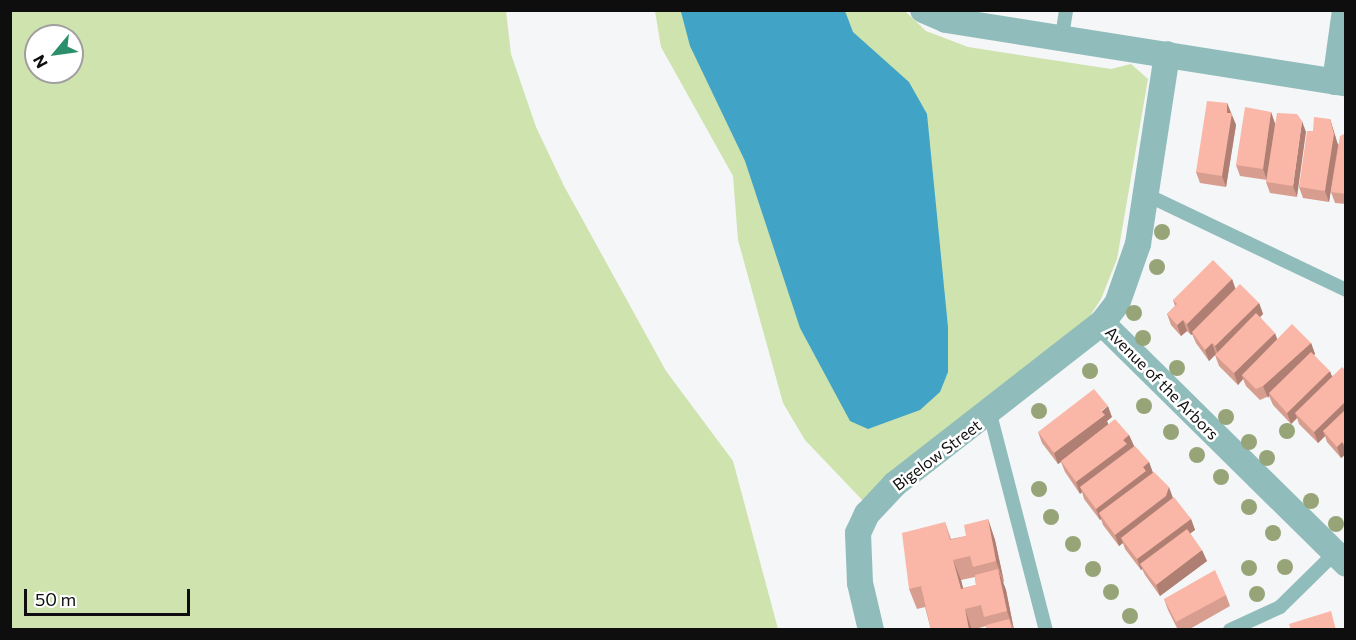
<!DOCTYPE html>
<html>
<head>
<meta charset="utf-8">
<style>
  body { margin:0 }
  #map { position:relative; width:1356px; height:640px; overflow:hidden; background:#f5f6f7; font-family:Commissioner,sans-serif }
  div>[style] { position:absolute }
  .green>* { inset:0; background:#cee3ad }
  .water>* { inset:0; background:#41a4c6 }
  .lane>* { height:14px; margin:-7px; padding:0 7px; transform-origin:7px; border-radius:7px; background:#90bcbb }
  .street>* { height:26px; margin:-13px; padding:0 13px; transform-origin:13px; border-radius:13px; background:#90bcbb }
  .trees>* { width:16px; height:16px; margin:-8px; border-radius:50%; background:#97a477 }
  .wall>* { inset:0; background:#d79d8f }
  .shaded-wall>* { inset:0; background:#af7f74 }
  .building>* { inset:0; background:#fab6a6 }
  span { translate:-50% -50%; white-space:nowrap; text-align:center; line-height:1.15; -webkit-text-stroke:5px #fff; paint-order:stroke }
  .street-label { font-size:16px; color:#0e0e0e }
  .frame { position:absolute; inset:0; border:12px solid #0e0e0e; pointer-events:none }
  .north { position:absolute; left:24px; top:24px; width:60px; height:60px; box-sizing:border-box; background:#fff; border:2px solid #9f9f9f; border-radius:50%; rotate:241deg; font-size:16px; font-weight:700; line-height:24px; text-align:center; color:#0e0e0e }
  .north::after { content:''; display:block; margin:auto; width:21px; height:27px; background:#2b8f6b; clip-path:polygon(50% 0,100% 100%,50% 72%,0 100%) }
  .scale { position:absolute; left:24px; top:589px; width:166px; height:27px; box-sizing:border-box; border:3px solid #0e0e0e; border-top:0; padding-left:8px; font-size:18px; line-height:21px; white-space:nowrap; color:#0e0e0e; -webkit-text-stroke:4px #fff; paint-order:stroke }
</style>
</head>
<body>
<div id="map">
  <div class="green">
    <i style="clip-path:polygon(evenodd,10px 11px,506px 11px,511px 54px,536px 127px,564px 186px,666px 371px,733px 461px,778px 629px,11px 629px,10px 11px,36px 36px,72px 36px,72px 72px,36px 72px,36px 36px)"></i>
    <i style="clip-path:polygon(655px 11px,905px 11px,926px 31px,968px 47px,1111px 69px,1131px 64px,1148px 79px,1117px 259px,1101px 299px,1088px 319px,865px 503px,805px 440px,783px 403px,738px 240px,733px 176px,661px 47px)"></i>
  </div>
  <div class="water">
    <i style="clip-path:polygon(845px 11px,853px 32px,909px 82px,927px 114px,948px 327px,948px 372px,940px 392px,920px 410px,868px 429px,850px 421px,800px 328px,745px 161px,690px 46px,681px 12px)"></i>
  </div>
  <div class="lane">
    <i style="left:1062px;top:36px;width:26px;rotate:-81deg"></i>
    <i style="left:1145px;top:194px;width:223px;rotate:25.5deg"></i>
    <i style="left:990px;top:414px;width:223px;rotate:75.5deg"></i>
    <i style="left:1230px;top:630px;width:55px;rotate:-24.7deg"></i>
    <i style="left:1280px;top:607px;width:77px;rotate:-44.5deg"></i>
  </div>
  <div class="street">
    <i style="left:923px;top:10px;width:25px;rotate:23deg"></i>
    <i style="left:946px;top:20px;width:405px;rotate:9deg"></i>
    <i style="left:1335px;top:82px;width:73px;rotate:-82.1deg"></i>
    <i style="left:1102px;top:323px;width:343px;rotate:44.6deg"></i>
    <i style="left:871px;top:630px;width:48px;rotate:-103.2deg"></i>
    <i style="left:860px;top:583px;width:50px;rotate:-92.3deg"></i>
    <i style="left:858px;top:533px;width:21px;rotate:-65deg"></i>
    <i style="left:867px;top:514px;width:41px;rotate:-47deg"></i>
    <i style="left:895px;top:484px;width:262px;rotate:-37.9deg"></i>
    <i style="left:1102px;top:323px;width:24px;rotate:-52deg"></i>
    <i style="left:1117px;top:304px;width:64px;rotate:-70.7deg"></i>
    <i style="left:1138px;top:244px;width:192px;rotate:-81.3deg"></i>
  </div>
  <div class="trees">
    <i style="left:1162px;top:232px"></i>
    <i style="left:1157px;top:267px"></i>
    <i style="left:1134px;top:313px"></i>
    <i style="left:1143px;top:338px"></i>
    <i style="left:1177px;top:368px"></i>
    <i style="left:1090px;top:371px"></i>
    <i style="left:1144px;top:406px"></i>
    <i style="left:1039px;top:411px"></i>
    <i style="left:1226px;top:417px"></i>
    <i style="left:1287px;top:431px"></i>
    <i style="left:1171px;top:432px"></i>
    <i style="left:1249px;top:442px"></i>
    <i style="left:1197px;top:455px"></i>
    <i style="left:1267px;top:458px"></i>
    <i style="left:1221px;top:477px"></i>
    <i style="left:1039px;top:489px"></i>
    <i style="left:1311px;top:501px"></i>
    <i style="left:1249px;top:507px"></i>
    <i style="left:1051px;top:517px"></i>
    <i style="left:1336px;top:524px"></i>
    <i style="left:1273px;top:533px"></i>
    <i style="left:1073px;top:544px"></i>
    <i style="left:1285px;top:567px"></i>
    <i style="left:1249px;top:568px"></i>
    <i style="left:1093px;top:569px"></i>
    <i style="left:1111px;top:592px"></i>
    <i style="left:1257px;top:594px"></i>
    <i style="left:1130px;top:616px"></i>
  </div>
  <div class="wall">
    <i style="clip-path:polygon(1227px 103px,1236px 125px,1226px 187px,1200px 183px,1196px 172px)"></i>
    <i style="clip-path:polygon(1271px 112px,1275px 123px,1297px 197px,1270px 193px,1266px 182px,1267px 180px,1240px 176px,1236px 165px)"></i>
    <i style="clip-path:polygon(1330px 119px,1338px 145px,1346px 133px,1346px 204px,1335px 203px,1331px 192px,1337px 152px,1329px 202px,1303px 198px,1299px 187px,1313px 131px)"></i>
    <i style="clip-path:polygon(1232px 279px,1235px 289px,1259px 303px,1263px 314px,1260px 317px,1277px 339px,1311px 343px,1315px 354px,1314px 355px,1332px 376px,1346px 371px,1346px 454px,1341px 458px,1327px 442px,1325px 436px,1318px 443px,1299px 424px,1297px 418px,1291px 424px,1273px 405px,1269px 396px,1260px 400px,1246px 386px,1243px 379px,1238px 385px,1219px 366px,1215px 355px,1216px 354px,1209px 361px,1196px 343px,1192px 334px,1191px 335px,1187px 331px,1181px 336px,1171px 325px,1167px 314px,1175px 306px,1173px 300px)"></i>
    <i style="clip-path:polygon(1112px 417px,1107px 421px,1108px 425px,1129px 435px,1134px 446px,1149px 462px,1153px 473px,1173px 499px,1191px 519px,1195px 530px,1190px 533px,1207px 561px,1160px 596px,1145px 575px,1142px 569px,1141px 570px,1125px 549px,1123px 543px,1119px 546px,1103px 525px,1101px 519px,1100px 520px,1084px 499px,1082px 492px,1080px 494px,1065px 472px,1061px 462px,1058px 464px,1042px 443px,1038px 432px)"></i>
    <i style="clip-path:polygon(evenodd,988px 519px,995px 540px,1004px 582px,1003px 582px,1006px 590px,1014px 630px,987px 630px,986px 626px,972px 630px,931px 630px,925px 607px,917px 609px,909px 589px,945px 522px,951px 539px,966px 536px,988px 519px,975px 577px,976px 585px,963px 588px,961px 580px,975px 577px)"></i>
    <i style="clip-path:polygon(1226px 595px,1230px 606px,1188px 630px,1178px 630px,1168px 610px,1164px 599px)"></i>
  </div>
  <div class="shaded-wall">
    <i style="clip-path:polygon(1227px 103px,1236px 125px,1226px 187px,1222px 176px)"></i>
    <i style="clip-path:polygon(1271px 112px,1275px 124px,1267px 180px,1263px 169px)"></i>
    <i style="clip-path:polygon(1330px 119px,1338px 145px,1329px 202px,1325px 191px)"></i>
    <i style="clip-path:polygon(1302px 121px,1306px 132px,1297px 197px,1293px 186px)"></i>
    <i style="clip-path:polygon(1232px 279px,1236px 290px,1191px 335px,1187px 324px)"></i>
    <i style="clip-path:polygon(1259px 303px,1263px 314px,1219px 357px,1215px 346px)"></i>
    <i style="clip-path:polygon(1183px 320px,1187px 331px,1181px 336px,1177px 325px)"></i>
    <i style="clip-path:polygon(1275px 333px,1279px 344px,1242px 375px,1243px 379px,1238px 385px,1234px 373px)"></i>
    <i style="clip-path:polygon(1212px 343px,1216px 354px,1209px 361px,1205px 350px)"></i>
    <i style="clip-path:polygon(1311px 343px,1315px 354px,1270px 395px,1269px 393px,1269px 396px,1268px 398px,1263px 386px)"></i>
    <i style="clip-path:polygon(1330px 371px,1334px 382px,1295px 413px,1297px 418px,1291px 424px,1287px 413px)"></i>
    <i style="clip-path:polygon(1346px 401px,1346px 416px,1323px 431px,1325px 436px,1318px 443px,1314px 432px)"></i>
    <i style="clip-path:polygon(1108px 406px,1112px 417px,1107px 421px,1109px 426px,1058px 464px,1054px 453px)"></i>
    <i style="clip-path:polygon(1129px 435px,1134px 446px,1080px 487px,1082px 492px,1080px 494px,1076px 482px)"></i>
    <i style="clip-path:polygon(1342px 442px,1346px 451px,1346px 454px,1341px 458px,1337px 447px)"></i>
    <i style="clip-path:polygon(1149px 462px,1153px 473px,1099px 513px,1101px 519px,1100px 520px,1096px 509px)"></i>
    <i style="clip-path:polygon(1169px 487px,1173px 498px,1121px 538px,1123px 543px,1119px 546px,1115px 535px)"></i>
    <i style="clip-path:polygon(988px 519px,995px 540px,1004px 582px,996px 561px)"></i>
    <i style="clip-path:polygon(1191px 519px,1195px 530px,1143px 568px,1140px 564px,1142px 569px,1141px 570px,1137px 559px)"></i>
    <i style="clip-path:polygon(1202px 550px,1207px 561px,1160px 596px,1156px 585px)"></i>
    <i style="clip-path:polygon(953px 560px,961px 580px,968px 609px,961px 589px)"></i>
    <i style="clip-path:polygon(998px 569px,1006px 590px,1014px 630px,1007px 611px)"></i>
    <i style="clip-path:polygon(965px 609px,972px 630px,969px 630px)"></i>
  </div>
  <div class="building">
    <i style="clip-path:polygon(1207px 101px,1227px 103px,1227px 113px,1232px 113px,1222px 176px,1196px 172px)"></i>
    <i style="clip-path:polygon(1245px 107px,1271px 112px,1263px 169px,1236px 165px)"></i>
    <i style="clip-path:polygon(1277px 113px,1297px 114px,1302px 121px,1293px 186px,1266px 182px)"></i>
    <i style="clip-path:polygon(1314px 117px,1330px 119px,1334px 134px,1325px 191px,1299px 187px,1307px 131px,1313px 131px)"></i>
    <i style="clip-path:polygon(1346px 133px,1346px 194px,1331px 192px,1340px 136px)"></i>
    <i style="clip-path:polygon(1213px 260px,1232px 279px,1187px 324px,1183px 320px,1177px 325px,1167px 314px,1177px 304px,1173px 300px)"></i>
    <i style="clip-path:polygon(1240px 284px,1259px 303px,1215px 346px,1212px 343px,1205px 350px,1192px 332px)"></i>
    <i style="clip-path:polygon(1256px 313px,1275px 333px,1234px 373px,1215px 355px)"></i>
    <i style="clip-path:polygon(1292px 324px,1311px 343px,1263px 386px,1256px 389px,1242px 375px)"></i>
    <i style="clip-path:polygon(1311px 352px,1330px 371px,1287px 413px,1269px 393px)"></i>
    <i style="clip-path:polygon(1342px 367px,1346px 371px,1346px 401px,1314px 432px,1295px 413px)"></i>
    <i style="clip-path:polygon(1094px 389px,1108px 406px,1101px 411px,1105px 415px,1054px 453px,1038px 432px)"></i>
    <i style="clip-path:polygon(1346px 409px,1346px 446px,1342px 442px,1337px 447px,1323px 431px)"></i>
    <i style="clip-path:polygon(1115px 419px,1129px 435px,1123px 440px,1127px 444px,1076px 482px,1061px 461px)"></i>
    <i style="clip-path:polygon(1135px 446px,1149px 462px,1143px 467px,1146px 471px,1096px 509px,1080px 487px)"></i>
    <i style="clip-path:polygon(1154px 472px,1169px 487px,1166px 496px,1115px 535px,1099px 513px)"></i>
    <i style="clip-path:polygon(1174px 497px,1191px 519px,1137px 559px,1121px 538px)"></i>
    <i style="clip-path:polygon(988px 519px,996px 561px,973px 567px,970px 556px,953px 560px,961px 589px,976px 585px,975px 575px,998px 569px,1007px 611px,984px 617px,981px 605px,965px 609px,969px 630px,931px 630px,921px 586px,909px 589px,902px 533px,945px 522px,950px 540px,966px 536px,964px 525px)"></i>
    <i style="clip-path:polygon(1187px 529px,1202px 550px,1156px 585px,1140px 564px)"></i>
    <i style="clip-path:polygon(1215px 570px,1226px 595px,1176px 622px,1164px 599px)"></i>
    <i style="clip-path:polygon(1331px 611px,1336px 630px,1291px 630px,1289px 624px)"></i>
    <i style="clip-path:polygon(1009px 619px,1012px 630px,987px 630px,986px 625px)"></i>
  </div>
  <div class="street-label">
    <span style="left:1162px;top:383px;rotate:45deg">Avenue of the Arbors</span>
    <span style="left:937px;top:455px;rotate:-37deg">Bigelow Street</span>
  </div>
  <div class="frame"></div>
  <div class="north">N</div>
  <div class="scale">50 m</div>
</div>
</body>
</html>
